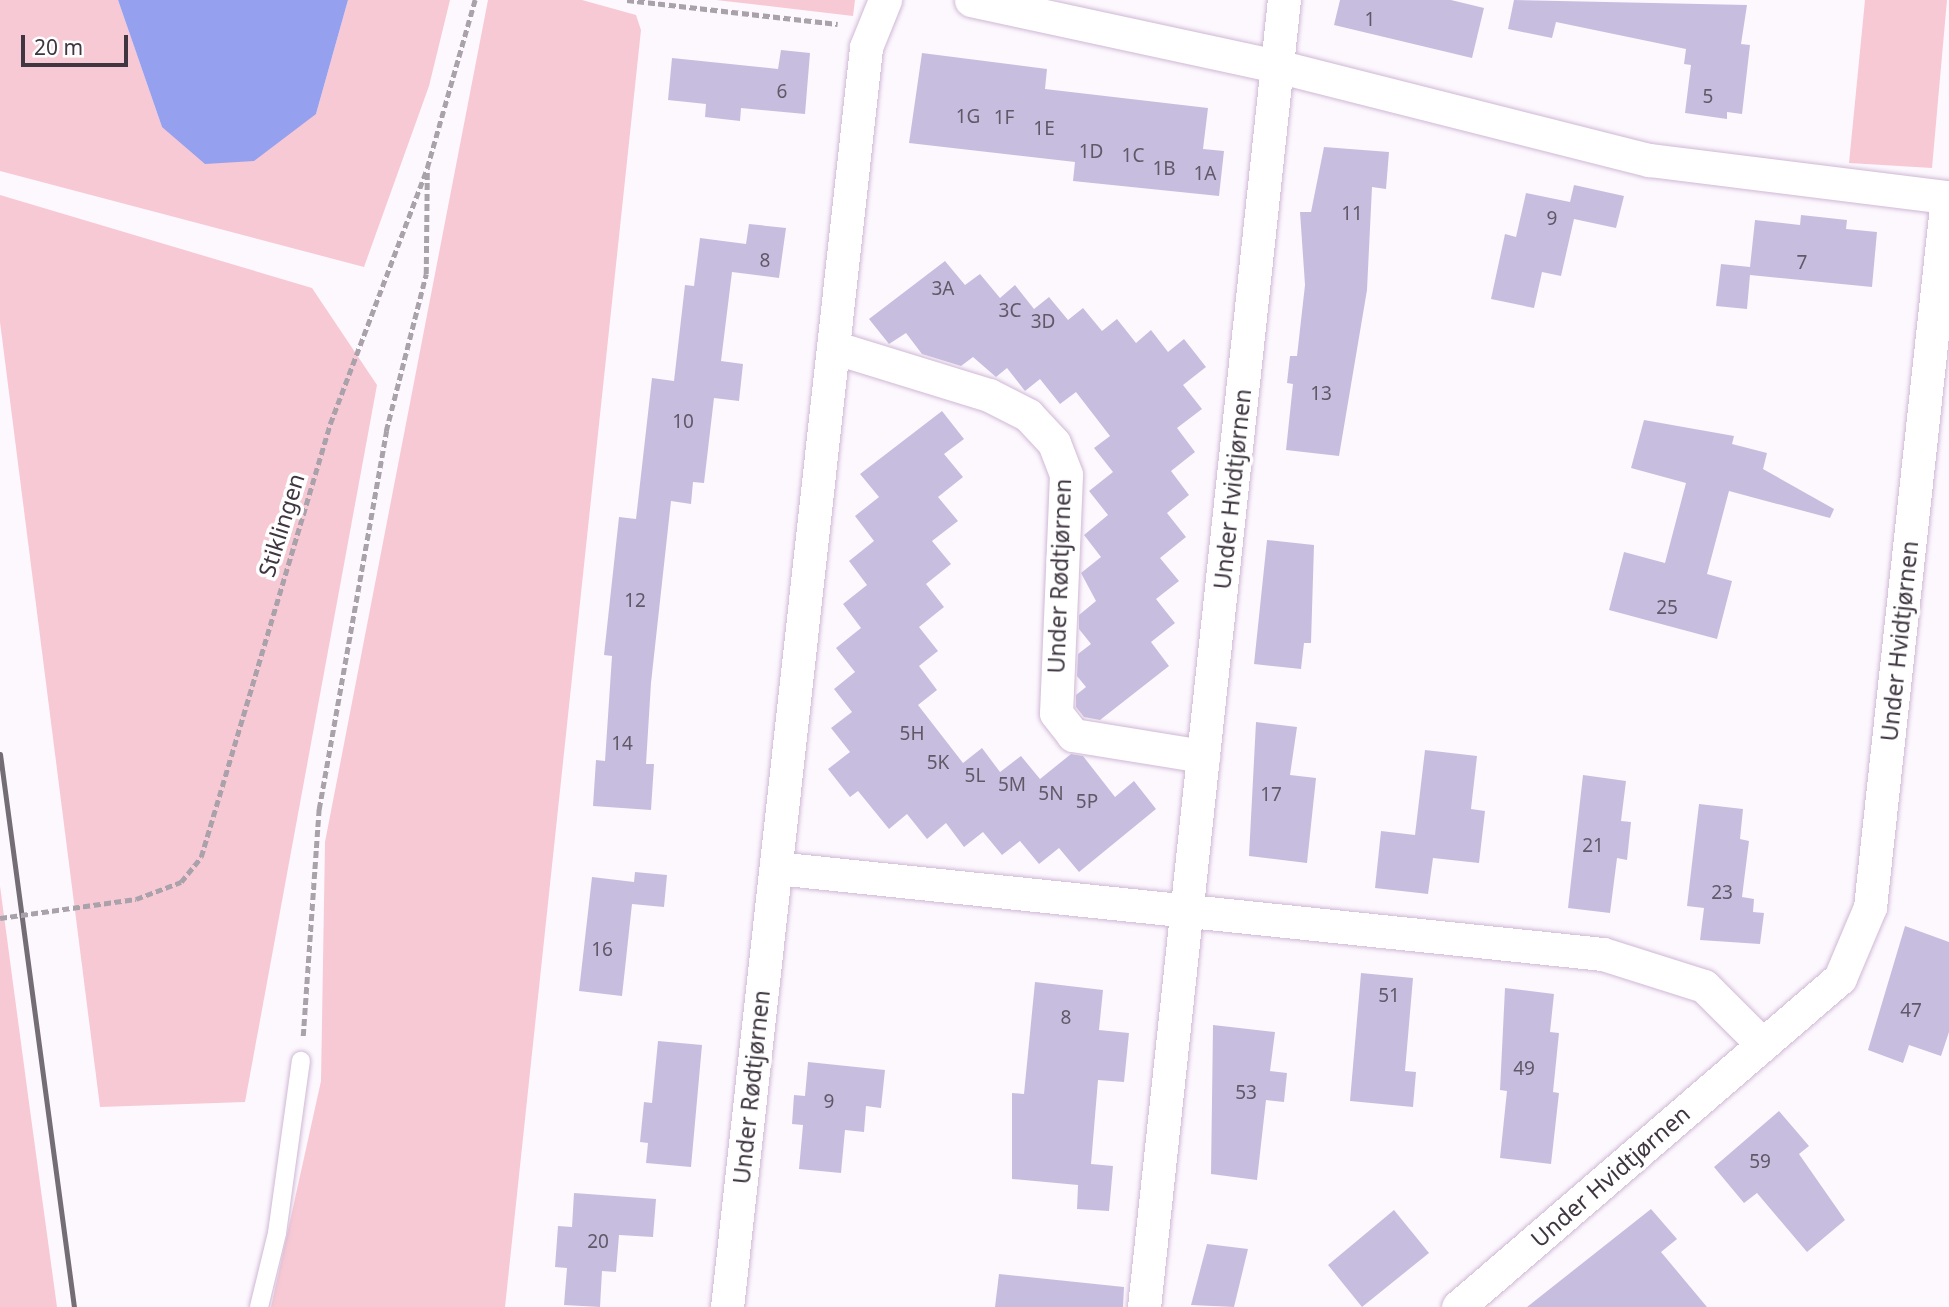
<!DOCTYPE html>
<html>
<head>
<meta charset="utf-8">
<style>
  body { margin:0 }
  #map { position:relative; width:1949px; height:1307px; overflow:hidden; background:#fdf8fe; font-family:"Noto Sans",sans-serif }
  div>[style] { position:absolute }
  .green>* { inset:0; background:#f7c9d4 }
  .water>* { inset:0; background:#95a0ee }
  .building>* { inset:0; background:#c7bedf }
  .path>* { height:4.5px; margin-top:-2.25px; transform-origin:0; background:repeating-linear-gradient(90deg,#a9a2aa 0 7px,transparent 0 10.5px) }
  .roads { filter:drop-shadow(0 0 2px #cfb8d5) drop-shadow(0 0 2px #cfb8d5) }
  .service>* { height:18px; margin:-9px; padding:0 9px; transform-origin:9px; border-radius:9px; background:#fff }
  .minor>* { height:33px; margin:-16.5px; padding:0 16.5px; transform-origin:16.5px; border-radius:16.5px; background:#fff }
  .rail>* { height:5px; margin:-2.5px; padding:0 2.5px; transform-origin:2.5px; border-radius:2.5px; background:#746d76 }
  .path-bridge>* { height:4.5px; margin-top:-2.25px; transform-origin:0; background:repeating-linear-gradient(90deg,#a9a2aa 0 7px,transparent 0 10.5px) }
  span { translate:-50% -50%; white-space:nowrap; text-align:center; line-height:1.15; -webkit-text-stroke:7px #fff; paint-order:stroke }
  .number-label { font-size:19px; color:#615868 }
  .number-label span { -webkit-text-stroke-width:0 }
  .street-label { font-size:23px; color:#3f3641 }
  .scale { position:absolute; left:21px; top:35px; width:107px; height:32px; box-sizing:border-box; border:4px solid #3f3641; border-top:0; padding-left:9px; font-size:21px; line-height:24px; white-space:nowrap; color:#3f3641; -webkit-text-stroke:5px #fff; paint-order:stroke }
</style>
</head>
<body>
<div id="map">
  <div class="green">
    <i style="clip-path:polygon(0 0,118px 0,162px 127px,316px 114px,348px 0,450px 0,429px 86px,364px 267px,0 171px)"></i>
    <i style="clip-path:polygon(488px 0,582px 0,636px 15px,641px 30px,505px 1307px,271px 1307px,321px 1081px,325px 842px)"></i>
    <i style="clip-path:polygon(716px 0,855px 0,853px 16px)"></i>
    <i style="clip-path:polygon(1865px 0,1947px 0,1932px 168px,1849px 163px)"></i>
    <i style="clip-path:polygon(0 195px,312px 288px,377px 385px,245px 1102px,100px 1107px,0 322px)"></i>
    <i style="clip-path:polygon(0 886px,30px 1110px,57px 1307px,0 1307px)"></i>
  </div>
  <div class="water">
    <i style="clip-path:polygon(118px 0,348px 0,316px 114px,254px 161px,205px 164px,162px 127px)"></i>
  </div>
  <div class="building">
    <i style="clip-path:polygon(1340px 0,1451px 0,1484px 8px,1472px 58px,1334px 25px)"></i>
    <i style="clip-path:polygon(1514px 0,1747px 5px,1741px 44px,1750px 45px,1742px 114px,1727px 112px,1727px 119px,1685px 113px,1691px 65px,1684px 64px,1686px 49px,1556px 22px,1552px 38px,1508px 29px)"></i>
    <i style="clip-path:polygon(781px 50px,810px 53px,805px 114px,741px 108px,740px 121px,705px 117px,706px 104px,668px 100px,672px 58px,778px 69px)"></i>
    <i style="clip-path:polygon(922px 53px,1047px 69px,1045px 89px,1208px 108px,1203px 149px,1224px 151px,1219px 196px,1073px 181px,1075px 162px,909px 143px)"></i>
    <i style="clip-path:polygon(1324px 147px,1389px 152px,1386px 189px,1372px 187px,1367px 290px,1339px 456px,1286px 450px,1293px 384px,1287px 383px,1290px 356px,1297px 356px,1305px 285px,1300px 212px,1311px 212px)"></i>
    <i style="clip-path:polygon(1574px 185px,1624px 196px,1616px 228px,1574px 219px,1561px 276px,1542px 272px,1534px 308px,1491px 299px,1505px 234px,1516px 237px,1526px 193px,1570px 202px)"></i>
    <i style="clip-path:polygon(1801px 215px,1847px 220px,1846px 229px,1877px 232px,1872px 287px,1750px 275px,1747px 309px,1716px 306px,1721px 264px,1750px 267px,1755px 220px,1800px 225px)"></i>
    <i style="clip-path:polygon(749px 224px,786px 228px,779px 278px,732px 272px,721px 361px,743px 364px,739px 401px,714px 398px,704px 483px,693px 482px,691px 504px,671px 501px,651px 683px,646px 764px,654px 764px,651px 810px,593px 806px,596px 760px,605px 761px,612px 656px,604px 655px,619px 517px,636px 519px,652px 378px,674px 381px,685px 285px,694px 286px,700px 238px,746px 244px)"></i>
    <i style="clip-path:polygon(945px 261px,965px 285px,980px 274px,1000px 298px,1015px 285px,1034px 309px,1049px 297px,1068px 320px,1083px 308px,1102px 331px,1117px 319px,1136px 343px,1151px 330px,1168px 352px,1184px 339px,1206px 367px,1183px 385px,1202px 409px,1177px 428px,1195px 452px,1171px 471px,1189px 495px,1167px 513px,1186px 537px,1160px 558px,1179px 581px,1156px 599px,1175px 623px,1151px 642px,1169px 666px,1100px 720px,1084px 717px,1076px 707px,1076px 695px,1086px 687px,1077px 676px,1078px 654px,1091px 644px,1079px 629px,1079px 615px,1096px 601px,1081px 573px,1101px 557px,1084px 535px,1108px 515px,1089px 491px,1113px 472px,1094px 448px,1110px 436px,1076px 392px,1060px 404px,1040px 379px,1025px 391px,1007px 368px,996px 377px,973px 357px,961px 366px,922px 354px,906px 333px,889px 344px,869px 319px)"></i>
    <i style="clip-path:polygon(942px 411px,964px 439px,944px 454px,963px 477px,938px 497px,958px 521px,932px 541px,951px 564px,926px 584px,944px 607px,919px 627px,938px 651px,919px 666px,937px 690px,918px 705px,963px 763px,982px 748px,1000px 772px,1021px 756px,1040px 779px,1071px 754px,1083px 756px,1115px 797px,1134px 781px,1156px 809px,1079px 872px,1059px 848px,1039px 864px,1020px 841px,1002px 855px,983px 832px,964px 847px,946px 823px,927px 839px,907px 814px,889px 829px,858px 791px,850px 797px,828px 769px,850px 752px,831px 728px,852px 712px,834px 689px,855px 672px,836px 648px,861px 628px,843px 604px,867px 585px,849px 561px,874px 541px,855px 516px,879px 497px,860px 474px)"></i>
    <i style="clip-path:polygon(1644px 420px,1734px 436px,1732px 444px,1767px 453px,1763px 469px,1834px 509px,1830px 518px,1729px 491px,1707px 574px,1732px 581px,1717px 639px,1609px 610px,1624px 552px,1665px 563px,1686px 483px,1631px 468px)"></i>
    <i style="clip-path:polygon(1267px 540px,1314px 545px,1311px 643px,1304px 643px,1301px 669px,1254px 664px)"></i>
    <i style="clip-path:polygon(1256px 722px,1297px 727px,1290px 775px,1316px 778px,1307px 863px,1249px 856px)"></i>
    <i style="clip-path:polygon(1425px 750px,1477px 756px,1471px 809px,1485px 811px,1479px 863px,1433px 858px,1428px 894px,1375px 888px,1381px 831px,1415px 835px)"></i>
    <i style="clip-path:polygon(1583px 775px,1626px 781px,1621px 821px,1631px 822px,1627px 860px,1617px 858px,1610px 913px,1568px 908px)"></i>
    <i style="clip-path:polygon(1699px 804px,1743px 809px,1740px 839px,1749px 841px,1742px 897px,1754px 899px,1753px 912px,1764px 913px,1760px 944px,1700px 940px,1704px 908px,1687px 906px)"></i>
    <i style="clip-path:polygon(635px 872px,667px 875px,664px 907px,632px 904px,622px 996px,579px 991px,592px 877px,634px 882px)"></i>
    <i style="clip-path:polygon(1905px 926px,1949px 942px,1949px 1032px,1941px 1056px,1909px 1045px,1903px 1063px,1868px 1050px)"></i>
    <i style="clip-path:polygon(1361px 973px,1413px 978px,1405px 1071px,1416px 1072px,1413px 1107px,1350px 1101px)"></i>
    <i style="clip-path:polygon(1035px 982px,1103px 990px,1099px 1030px,1129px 1033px,1124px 1082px,1098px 1080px,1091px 1164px,1113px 1166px,1109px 1211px,1077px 1209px,1078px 1185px,1012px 1179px,1012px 1093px,1024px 1094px)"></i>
    <i style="clip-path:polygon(1505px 988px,1554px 994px,1550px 1032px,1559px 1033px,1553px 1092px,1559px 1093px,1551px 1164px,1500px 1158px,1507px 1091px,1500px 1090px)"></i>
    <i style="clip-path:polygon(1213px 1025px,1275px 1032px,1270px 1071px,1287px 1073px,1284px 1102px,1266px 1100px,1257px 1180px,1211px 1174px)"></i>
    <i style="clip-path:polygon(658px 1041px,702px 1045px,691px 1167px,646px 1163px,648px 1143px,640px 1142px,644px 1102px,652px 1103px)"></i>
    <i style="clip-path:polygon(808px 1062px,885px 1070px,881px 1108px,866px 1106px,864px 1132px,845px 1130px,841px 1173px,799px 1169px,803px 1125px,792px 1124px,794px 1095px,805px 1096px)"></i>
    <i style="clip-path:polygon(1779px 1111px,1809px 1146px,1799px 1154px,1845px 1220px,1807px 1252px,1757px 1193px,1744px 1203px,1714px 1167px)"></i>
    <i style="clip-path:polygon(574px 1193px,656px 1199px,653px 1237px,619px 1235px,616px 1272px,602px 1271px,600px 1307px,564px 1305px,567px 1268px,555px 1267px,558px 1226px,572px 1227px)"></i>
    <i style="clip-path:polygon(1651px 1209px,1677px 1239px,1661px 1252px,1707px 1307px,1527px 1307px)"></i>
    <i style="clip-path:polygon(1394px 1210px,1429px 1253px,1362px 1307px,1328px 1265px)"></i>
    <i style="clip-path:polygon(1207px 1244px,1248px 1249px,1234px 1307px,1191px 1305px)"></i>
    <i style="clip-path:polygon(999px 1274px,1124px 1287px,1123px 1307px,995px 1307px)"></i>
  </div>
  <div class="path">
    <i style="left:627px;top:0;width:212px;rotate:6.5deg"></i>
    <i style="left:136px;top:899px;width:48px;rotate:-20.7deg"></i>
    <i style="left:181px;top:882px;width:32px;rotate:-51deg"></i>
    <i style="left:201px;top:857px;width:452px;rotate:-73.4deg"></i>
    <i style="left:330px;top:424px;width:274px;rotate:-69.2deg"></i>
    <i style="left:427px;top:168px;width:175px;rotate:-74.1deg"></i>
    <i style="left:303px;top:1036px;width:228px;rotate:-86deg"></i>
    <i style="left:319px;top:809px;width:384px;rotate:-79.9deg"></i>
    <i style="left:386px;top:431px;width:162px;rotate:-75.7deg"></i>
    <i style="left:426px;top:274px;width:104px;rotate:-89.4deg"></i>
  </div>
  <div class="roads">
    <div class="service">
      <i style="left:259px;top:1307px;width:76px;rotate:-76.3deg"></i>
      <i style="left:277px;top:1233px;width:174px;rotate:-82.1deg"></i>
    </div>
    <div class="minor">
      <i style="left:971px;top:0;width:313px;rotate:12.2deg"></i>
      <i style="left:1277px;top:66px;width:384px;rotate:14.2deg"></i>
      <i style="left:1649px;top:160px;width:300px;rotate:7.1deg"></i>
      <i style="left:1947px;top:197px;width:714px;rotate:96.19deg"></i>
      <i style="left:1870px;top:907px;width:77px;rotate:112.9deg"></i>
      <i style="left:1840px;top:978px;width:504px;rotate:139.26deg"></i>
      <i style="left:833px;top:347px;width:163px;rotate:17.1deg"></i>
      <i style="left:989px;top:395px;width:44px;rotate:27.1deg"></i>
      <i style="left:1028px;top:415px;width:38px;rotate:47deg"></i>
      <i style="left:1054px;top:443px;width:34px;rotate:69deg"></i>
      <i style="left:1066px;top:475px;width:238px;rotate:92.4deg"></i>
      <i style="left:1056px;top:713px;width:28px;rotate:52deg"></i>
      <i style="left:1073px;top:735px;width:132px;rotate:9.2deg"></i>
      <i style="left:776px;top:868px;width:831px;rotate:5.94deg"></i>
      <i style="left:1603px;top:954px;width:106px;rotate:17.6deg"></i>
      <i style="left:1704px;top:986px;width:83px;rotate:45deg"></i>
      <i style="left:727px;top:1307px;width:1268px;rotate:-83.7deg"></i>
      <i style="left:866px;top:47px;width:51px;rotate:-68deg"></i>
      <i style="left:1144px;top:1307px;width:1314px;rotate:-83.89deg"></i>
    </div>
  </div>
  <div class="rail">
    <i style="left:0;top:754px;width:558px;rotate:82.38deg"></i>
  </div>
  <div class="path-bridge">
    <i style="left:0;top:918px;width:137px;rotate:-8deg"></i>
  </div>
  <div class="number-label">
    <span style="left:1370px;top:20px">1</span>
    <span style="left:782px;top:92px">6</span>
    <span style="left:1708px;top:97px">5</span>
    <span style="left:968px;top:117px">1G</span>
    <span style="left:1004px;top:118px">1F</span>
    <span style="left:1044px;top:129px">1E</span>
    <span style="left:1091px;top:152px">1D</span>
    <span style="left:1133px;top:156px">1C</span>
    <span style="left:1164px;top:169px">1B</span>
    <span style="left:1205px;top:174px">1A</span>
    <span style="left:1352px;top:214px">11</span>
    <span style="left:1552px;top:219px">9</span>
    <span style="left:765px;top:261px">8</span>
    <span style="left:1802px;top:263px">7</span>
    <span style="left:943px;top:289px">3A</span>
    <span style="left:1010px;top:311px">3C</span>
    <span style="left:1043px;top:322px">3D</span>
    <span style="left:1321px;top:394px">13</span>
    <span style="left:683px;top:422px">10</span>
    <span style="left:635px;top:601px">12</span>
    <span style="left:1667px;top:608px">25</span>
    <span style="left:912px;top:734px">5H</span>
    <span style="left:622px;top:744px">14</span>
    <span style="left:938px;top:763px">5K</span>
    <span style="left:975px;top:776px">5L</span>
    <span style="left:1012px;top:785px">5M</span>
    <span style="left:1051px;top:794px">5N</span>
    <span style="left:1271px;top:795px">17</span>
    <span style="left:1087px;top:802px">5P</span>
    <span style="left:1593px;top:846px">21</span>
    <span style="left:1722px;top:893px">23</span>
    <span style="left:602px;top:950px">16</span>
    <span style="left:1389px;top:996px">51</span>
    <span style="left:1911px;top:1011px">47</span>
    <span style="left:1066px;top:1018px">8</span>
    <span style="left:1524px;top:1069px">49</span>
    <span style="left:1246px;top:1093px">53</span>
    <span style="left:829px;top:1102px">9</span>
    <span style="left:1760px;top:1162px">59</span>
    <span style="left:598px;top:1242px">20</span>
  </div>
  <div class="street-label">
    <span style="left:1232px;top:489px;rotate:-84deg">Under Hvidtjørnen</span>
    <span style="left:281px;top:525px;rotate:-73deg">Stiklingen</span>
    <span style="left:1059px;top:576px;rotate:-88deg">Under Rødtjørnen</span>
    <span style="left:1899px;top:641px;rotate:-84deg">Under Hvidtjørnen</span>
    <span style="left:751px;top:1087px;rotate:-84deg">Under Rødtjørnen</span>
    <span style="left:1610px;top:1176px;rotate:-41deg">Under Hvidtjørnen</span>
  </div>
  <div class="scale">20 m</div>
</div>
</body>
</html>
